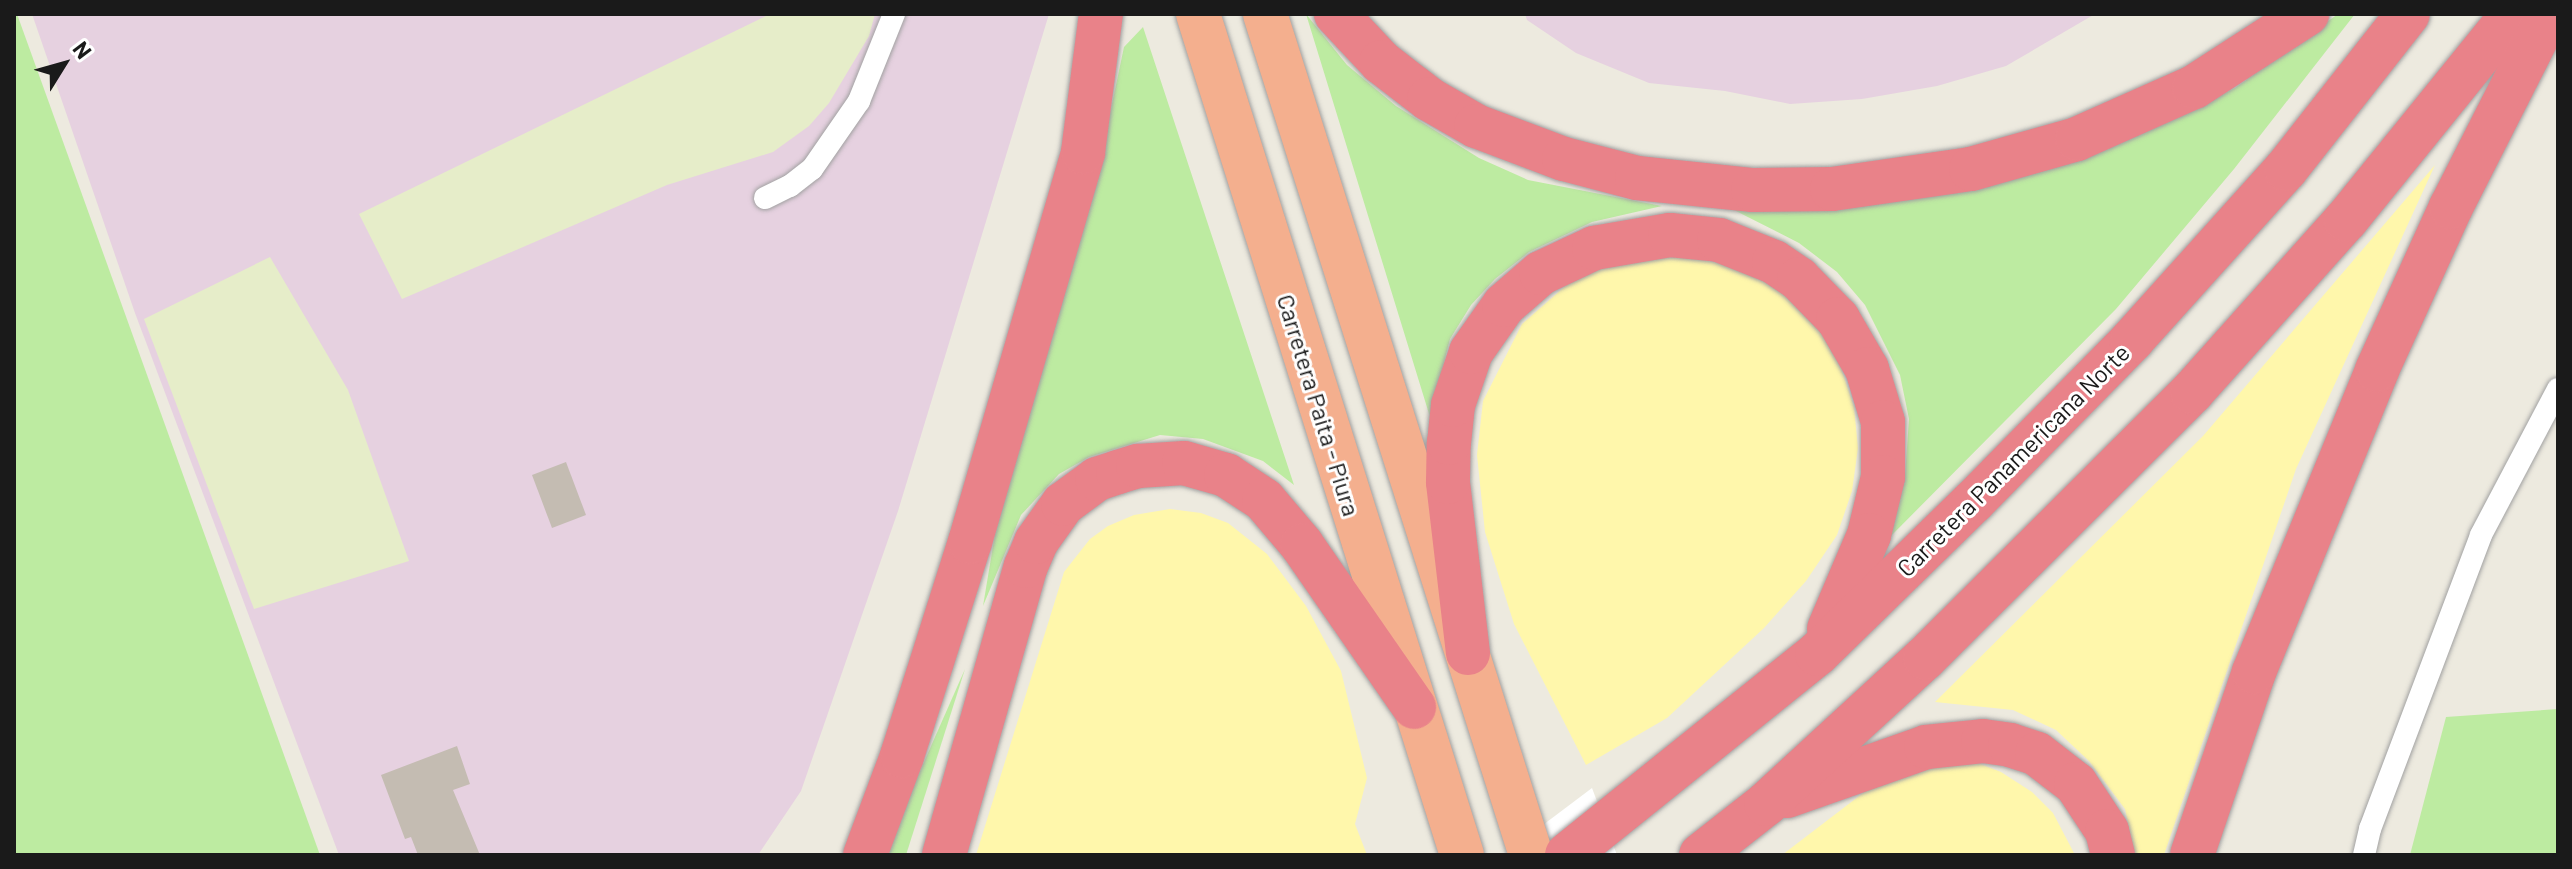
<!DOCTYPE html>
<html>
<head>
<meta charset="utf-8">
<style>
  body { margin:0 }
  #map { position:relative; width:2572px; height:869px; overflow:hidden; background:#edeadf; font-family:Barlow,sans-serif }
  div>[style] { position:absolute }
  .industrial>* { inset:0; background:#e6d1e0 }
  .farmland>* { inset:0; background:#e6edc9 }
  .grass>* { inset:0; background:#bdeba1 }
  .sand>* { inset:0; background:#fff7ab }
  .pier>* { inset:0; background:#fff }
  .building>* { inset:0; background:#c4bcb2 }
  .roads { filter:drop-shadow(0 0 2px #a1a1a1) drop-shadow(0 0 2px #a1a1a1) }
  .service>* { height:22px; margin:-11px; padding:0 11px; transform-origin:11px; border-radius:11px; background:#fff }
  .trunk>* { height:44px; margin:-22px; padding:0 22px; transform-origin:22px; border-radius:22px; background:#f4af8e }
  .motorway>* { height:44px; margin:-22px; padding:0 22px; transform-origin:22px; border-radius:22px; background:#e98289 }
  span { translate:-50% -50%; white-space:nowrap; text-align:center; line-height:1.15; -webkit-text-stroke:6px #fff; paint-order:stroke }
  .street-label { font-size:24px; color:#1a1a1a }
  .frame { position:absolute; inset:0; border:16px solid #1a1a1a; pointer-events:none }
  .north { position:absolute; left:24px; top:24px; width:80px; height:80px; -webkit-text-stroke:6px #fff; paint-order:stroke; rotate:53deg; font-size:22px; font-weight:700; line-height:32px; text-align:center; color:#1a1a1a }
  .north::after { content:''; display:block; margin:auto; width:28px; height:36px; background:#1a1a1a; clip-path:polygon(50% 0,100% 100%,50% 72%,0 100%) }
</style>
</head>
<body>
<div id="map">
  <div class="industrial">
    <i style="clip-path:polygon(32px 14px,1049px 14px,898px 511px,801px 791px,758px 855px,339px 855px,135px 313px)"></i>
    <i style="clip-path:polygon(1525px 14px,2095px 14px,2006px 66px,1937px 86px,1862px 99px,1790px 104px,1725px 91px,1649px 83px,1576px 53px,1527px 20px)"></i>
  </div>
  <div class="farmland">
    <i style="clip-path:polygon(770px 14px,875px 14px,869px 36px,829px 103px,809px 126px,773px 152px,667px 185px,402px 299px,359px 214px)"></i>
    <i style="clip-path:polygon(270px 257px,348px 390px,409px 561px,254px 609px,144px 319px)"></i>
  </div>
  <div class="grass">
    <i style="clip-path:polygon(14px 14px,17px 14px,320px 855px,14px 855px)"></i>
    <i style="clip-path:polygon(1306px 14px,1347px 65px,1396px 106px,1479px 158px,1528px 180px,1662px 206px,1592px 222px,1529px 252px,1495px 279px,1471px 305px,1450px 339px,1430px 417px)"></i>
    <i style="clip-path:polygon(2338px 14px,2355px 14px,2234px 169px,2116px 309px,1885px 542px,1905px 475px,1909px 419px,1900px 375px,1865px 305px,1837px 272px,1799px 243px,1734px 210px,1835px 209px,2125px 141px,2235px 88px)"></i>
    <i style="clip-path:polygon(1143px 27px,1294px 485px,1263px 461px,1203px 439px,1160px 435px,1089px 457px,1059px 474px,1021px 515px,983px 606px,995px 534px,1094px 189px,1124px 47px)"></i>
    <i style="clip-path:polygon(965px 669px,906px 855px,883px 855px)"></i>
    <i style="clip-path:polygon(2558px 709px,2558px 855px,2410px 855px,2446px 717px)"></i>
  </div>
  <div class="sand">
    <i style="clip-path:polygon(2435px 165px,2296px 469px,2164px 855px,2135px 855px,2125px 809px,2089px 761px,2056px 730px,2013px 710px,1935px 702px,2203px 436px)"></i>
    <i style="clip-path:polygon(1687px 257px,1733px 266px,1767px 281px,1799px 306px,1823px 335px,1841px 368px,1854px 407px,1858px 448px,1852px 491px,1837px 535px,1806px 581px,1764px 628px,1667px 718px,1586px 765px,1514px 624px,1485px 532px,1477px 455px,1483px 401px,1522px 324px,1579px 274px,1646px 259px)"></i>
    <i style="clip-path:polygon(1170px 509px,1201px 513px,1228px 523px,1267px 554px,1306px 606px,1341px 671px,1367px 778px,1355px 824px,1367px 855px,976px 855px,1064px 572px,1090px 539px,1108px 526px,1134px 515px)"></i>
    <i style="clip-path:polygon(1926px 760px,1970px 760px,2001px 772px,2032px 792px,2053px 813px,2075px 855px,1782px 855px,1867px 790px)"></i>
  </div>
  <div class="pier">
    <i style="clip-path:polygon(1592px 788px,1617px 855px,1503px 855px)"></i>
  </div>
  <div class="building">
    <i style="clip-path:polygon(566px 462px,586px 515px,552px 528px,532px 475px)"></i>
    <i style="clip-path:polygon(457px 746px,470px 784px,453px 790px,480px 855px,418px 855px,411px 837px,405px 839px,381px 775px)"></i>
  </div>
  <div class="roads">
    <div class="service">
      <i style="left:765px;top:198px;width:28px;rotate:-26deg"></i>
      <i style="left:790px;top:186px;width:28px;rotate:-38deg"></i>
      <i style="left:812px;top:169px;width:83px;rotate:-55.3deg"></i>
      <i style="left:859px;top:101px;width:94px;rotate:-68.1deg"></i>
      <i style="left:2364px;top:855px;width:27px;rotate:-77deg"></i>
      <i style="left:2370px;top:829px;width:314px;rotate:-69.3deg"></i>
      <i style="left:2481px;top:535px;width:165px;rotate:-62.2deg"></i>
    </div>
    <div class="trunk">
      <i style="left:1198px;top:14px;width:881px;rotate:72.57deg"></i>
      <i style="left:1265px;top:14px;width:882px;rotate:72.45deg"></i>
    </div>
    <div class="motorway">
      <i style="left:1336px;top:14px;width:66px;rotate:46.8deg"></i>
      <i style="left:1381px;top:62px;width:61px;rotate:37.6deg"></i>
      <i style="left:1429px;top:99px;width:54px;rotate:29.9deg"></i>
      <i style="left:1476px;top:126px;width:94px;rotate:20.6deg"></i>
      <i style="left:1564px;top:159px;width:75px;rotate:14.6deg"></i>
      <i style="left:1637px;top:178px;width:117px;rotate:5.9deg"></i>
      <i style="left:1753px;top:190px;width:79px;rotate:-0.7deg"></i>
      <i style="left:1832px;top:189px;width:140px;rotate:-8.2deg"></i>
      <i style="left:1971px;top:169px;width:110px;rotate:-15.8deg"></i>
      <i style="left:2077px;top:139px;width:128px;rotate:-24deg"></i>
      <i style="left:2194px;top:87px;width:135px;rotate:-32.9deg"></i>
      <i style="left:1468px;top:653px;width:172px;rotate:-96.7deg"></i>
      <i style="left:1448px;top:482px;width:39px;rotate:-89deg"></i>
      <i style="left:1449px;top:443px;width:38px;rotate:-84deg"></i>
      <i style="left:1453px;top:405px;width:56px;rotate:-71.2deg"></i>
      <i style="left:1471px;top:352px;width:57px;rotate:-54.9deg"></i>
      <i style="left:1504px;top:305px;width:49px;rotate:-40.9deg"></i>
      <i style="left:1541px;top:273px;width:59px;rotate:-25.3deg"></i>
      <i style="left:1594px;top:248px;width:77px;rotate:-9.7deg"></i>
      <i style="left:1670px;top:235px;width:49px;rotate:5.8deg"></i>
      <i style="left:1719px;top:240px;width:59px;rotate:21.8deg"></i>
      <i style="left:1774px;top:262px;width:30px;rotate:34deg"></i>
      <i style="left:1799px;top:279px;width:56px;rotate:45.7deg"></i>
      <i style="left:1838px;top:319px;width:58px;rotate:59.9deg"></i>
      <i style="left:1867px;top:369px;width:55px;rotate:73.2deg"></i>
      <i style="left:1883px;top:422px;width:55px;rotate:90deg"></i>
      <i style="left:1883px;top:477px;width:60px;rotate:103.6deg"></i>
      <i style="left:1869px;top:535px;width:102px;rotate:113.1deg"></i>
      <i style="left:1787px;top:796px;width:147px;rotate:-19.4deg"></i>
      <i style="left:1926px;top:747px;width:57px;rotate:-6deg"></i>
      <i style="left:1983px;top:741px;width:27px;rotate:8deg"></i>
      <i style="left:2010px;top:745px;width:28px;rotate:18deg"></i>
      <i style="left:2037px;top:754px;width:49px;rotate:37.6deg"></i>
      <i style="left:2076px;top:784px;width:56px;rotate:56.6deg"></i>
      <i style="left:2107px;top:831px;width:25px;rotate:76deg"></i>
      <i style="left:865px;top:855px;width:106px;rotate:-69.5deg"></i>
      <i style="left:902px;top:756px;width:225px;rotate:-72.4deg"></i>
      <i style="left:970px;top:542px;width:406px;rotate:-73.8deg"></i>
      <i style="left:1083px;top:152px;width:139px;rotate:-82.6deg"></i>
      <i style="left:944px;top:855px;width:300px;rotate:-74.2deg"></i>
      <i style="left:1026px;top:566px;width:26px;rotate:-67deg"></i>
      <i style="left:1036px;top:542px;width:47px;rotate:-54.6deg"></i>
      <i style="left:1063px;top:504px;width:42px;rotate:-36.3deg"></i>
      <i style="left:1097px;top:479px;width:22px;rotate:-18deg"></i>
      <i style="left:1118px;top:472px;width:21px;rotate:-17deg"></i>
      <i style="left:1138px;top:466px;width:46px;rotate:-3.7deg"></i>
      <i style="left:1184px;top:463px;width:44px;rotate:15.9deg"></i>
      <i style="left:1226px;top:475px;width:45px;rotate:33.3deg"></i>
      <i style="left:1264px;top:500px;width:59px;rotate:49.8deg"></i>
      <i style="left:1302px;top:545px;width:197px;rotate:55.3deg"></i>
      <i style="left:1567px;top:855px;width:321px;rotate:-38.8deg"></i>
      <i style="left:1817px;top:654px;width:219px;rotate:-44.3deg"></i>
      <i style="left:1974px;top:501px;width:226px;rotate:-45.5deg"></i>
      <i style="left:2132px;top:340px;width:230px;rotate:-48deg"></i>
      <i style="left:2286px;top:169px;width:197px;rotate:-51.8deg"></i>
      <i style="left:1701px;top:855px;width:83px;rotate:-38.1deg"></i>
      <i style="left:1766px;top:804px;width:216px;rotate:-42.6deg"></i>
      <i style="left:1925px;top:658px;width:377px;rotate:-44.9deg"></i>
      <i style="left:2192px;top:392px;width:231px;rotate:-48.2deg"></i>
      <i style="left:2346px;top:220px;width:265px;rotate:-51deg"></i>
      <i style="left:2192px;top:855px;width:193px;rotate:-71.3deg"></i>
      <i style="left:2254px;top:672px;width:326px;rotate:-67.8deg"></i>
      <i style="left:2377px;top:370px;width:179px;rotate:-65.6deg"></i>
      <i style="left:2451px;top:207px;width:216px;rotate:-63.1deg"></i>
    </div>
  </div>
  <div class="street-label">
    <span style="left:1319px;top:405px;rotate:73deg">Carretera Paita - Piura</span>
    <span style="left:2013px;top:460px;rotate:-45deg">Carretera Panamericana Norte</span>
  </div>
  <div class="frame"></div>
  <div class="north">N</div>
</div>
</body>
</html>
